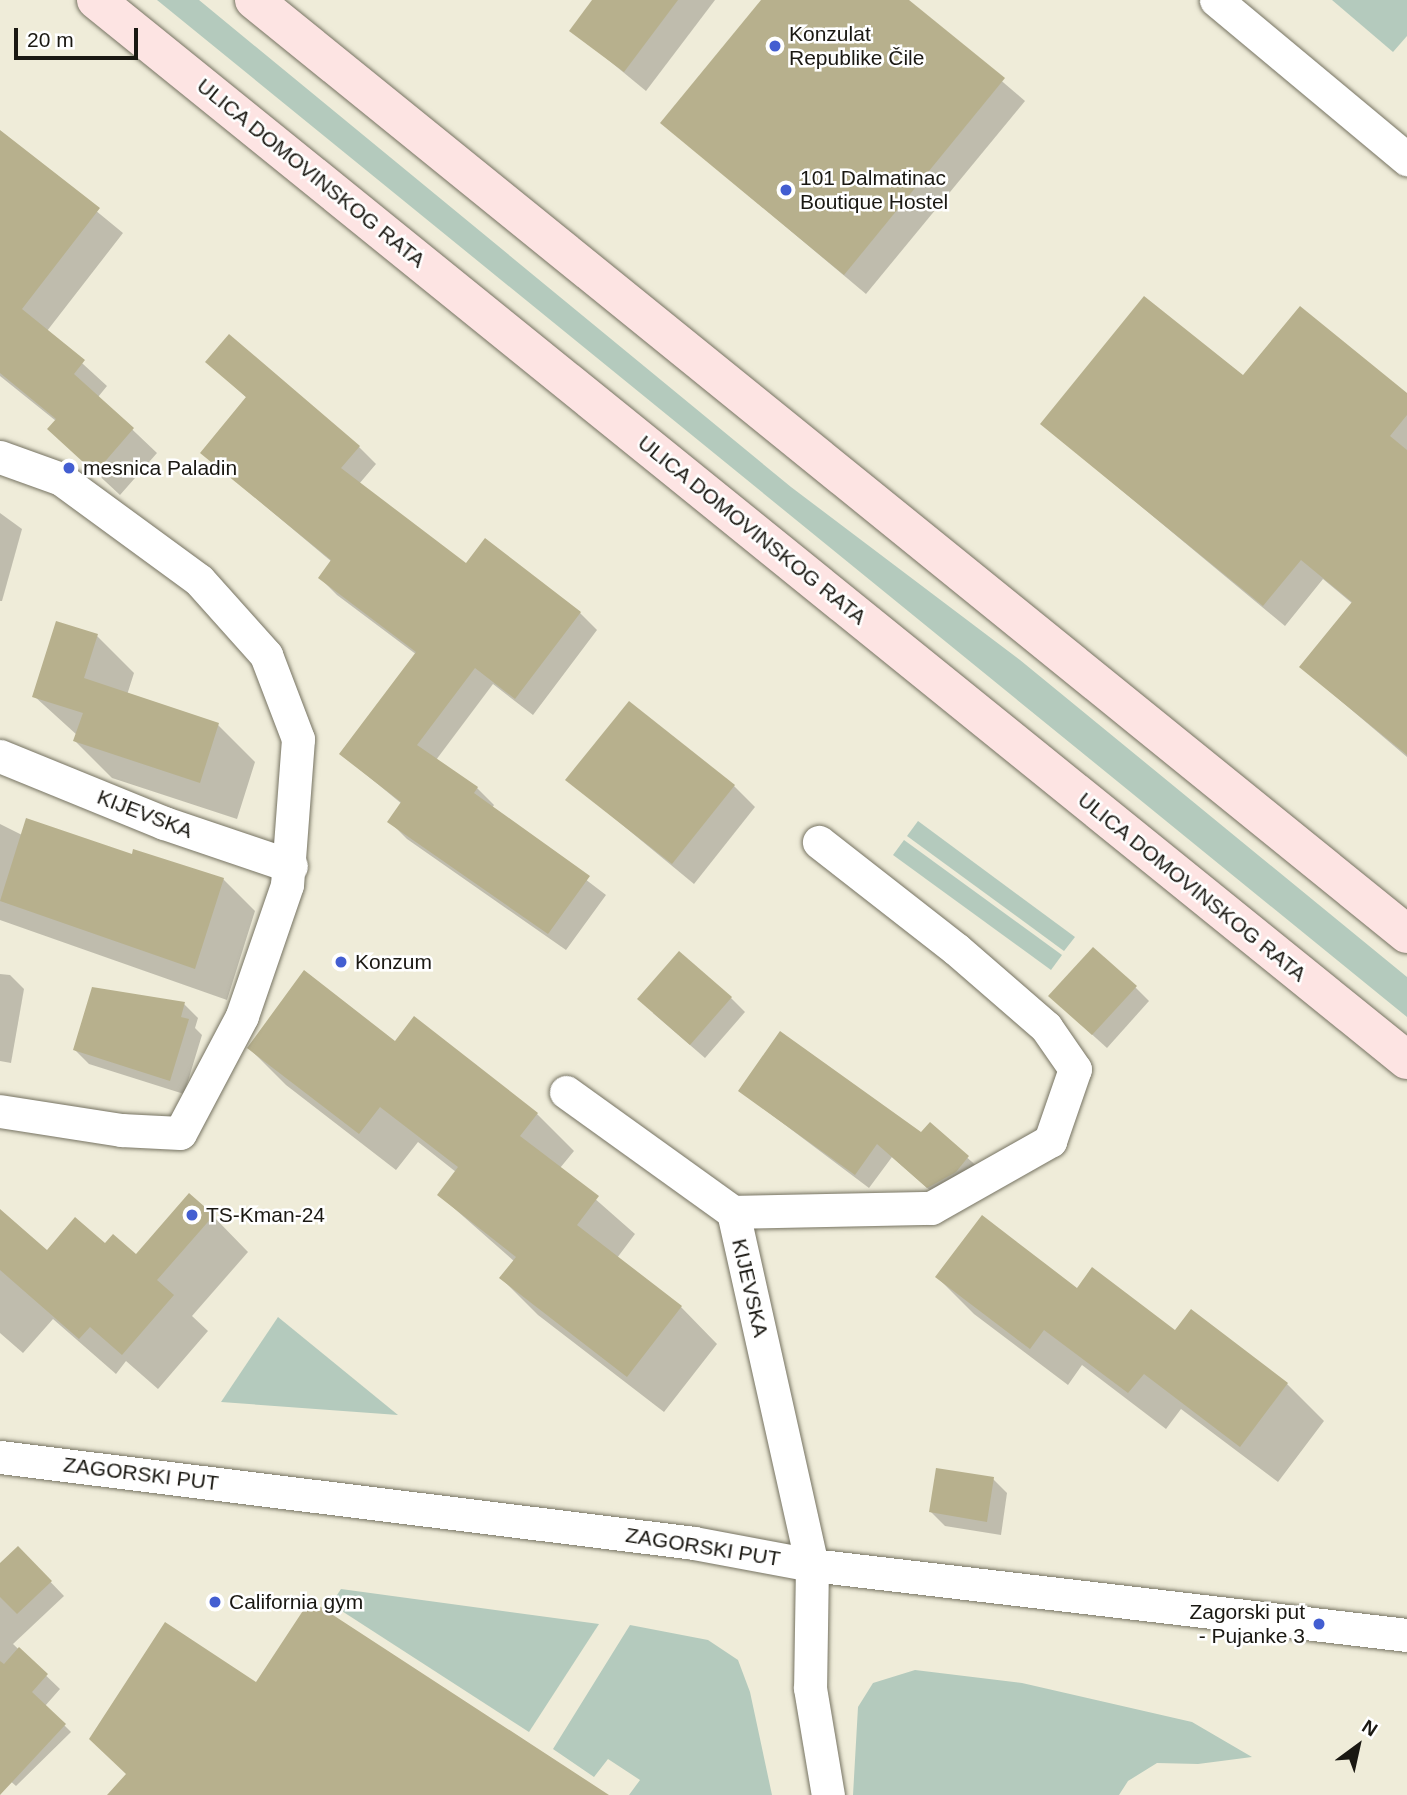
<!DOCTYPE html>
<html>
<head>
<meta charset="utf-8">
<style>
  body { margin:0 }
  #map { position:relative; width:1407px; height:1795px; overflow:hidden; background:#efecd9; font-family:Helvetica,sans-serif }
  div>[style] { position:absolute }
  .green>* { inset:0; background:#b4cabd }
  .shadow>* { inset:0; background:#0003 }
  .building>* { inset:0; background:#b7b08d }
  .roads { filter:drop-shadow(0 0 2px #767362) drop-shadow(0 0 2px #767362) }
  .street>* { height:33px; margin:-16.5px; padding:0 16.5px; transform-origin:16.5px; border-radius:16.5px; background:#fff }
  .secondary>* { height:38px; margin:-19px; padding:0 19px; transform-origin:19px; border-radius:19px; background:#fde4e3 }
  .dots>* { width:19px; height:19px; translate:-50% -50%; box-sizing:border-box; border:4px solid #fff; border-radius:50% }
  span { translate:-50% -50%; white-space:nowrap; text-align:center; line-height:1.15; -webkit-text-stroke:5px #fff; paint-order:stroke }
  .poi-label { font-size:21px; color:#1a1812 }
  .left { translate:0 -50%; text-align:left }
  .right { translate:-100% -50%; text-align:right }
  .street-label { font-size:21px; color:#1a1812 }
  .north { position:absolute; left:1323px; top:1711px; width:70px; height:70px; -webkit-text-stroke:5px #fff; paint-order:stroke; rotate:33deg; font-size:19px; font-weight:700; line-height:28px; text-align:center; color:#1a1812 }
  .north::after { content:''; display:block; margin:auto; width:24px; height:32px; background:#1a1812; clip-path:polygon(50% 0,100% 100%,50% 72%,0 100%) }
  .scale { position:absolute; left:14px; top:28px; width:124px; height:32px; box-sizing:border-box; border:4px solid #1a1812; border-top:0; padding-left:9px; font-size:21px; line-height:24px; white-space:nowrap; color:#1a1812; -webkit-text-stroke:5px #fff; paint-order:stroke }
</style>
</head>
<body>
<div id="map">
  <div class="green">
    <i style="clip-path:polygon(157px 0,199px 0,791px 487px,1020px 660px,1407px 977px,1407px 1017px)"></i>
    <i style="clip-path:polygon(1332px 0,1407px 0,1407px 36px,1393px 52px)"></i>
    <i style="clip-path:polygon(918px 821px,1075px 937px,1064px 951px,907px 836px)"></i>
    <i style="clip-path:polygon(904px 840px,1062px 955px,1051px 970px,893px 855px)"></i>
    <i style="clip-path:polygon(278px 1317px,398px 1415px,221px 1402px)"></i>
    <i style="clip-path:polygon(341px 1589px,599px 1624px,529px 1732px,331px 1604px)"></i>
    <i style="clip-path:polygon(630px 1625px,708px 1640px,738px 1660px,750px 1692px,772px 1795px,629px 1795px,640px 1780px,608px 1759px,594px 1777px,553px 1749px)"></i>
    <i style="clip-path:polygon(915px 1670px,1022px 1683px,1192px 1722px,1252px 1757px,1198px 1764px,1157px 1763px,1128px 1781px,1119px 1795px,853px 1795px,858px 1707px,873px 1683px)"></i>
  </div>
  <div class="shadow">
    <i style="clip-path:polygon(595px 0,715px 0,646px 91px,572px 30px)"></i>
    <i style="clip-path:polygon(763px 0,907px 0,1025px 101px,866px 294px,662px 123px)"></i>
    <i style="clip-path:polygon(0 132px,123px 233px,47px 331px,107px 386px,98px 397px,157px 453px,120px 495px,49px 429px,56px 421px,0 376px)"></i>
    <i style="clip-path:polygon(208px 362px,359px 447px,376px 464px,359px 484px,466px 566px,580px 613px,597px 630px,533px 715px,493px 684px,436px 760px,477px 788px,494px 805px,492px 808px,606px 895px,566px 950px,407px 839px,390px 822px,402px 804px,341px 754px,417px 655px,337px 595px,320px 578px,332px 562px,202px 453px,247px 398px)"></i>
    <i style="clip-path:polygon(1243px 378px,1407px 395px,1407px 757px,1301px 667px,1353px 604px,1323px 579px,1285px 626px,1042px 424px)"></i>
    <i style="clip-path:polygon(0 513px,22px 529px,2px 601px,0 601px)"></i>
    <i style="clip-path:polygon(97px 636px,134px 673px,127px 695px,218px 725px,255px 762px,237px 819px,112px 778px,75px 741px,77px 735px,34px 696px)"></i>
    <i style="clip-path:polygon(568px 780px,734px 786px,755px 807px,694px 884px)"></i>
    <i style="clip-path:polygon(0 824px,22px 835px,223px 879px,255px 911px,227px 1000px,0 920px)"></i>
    <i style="clip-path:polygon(0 974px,10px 975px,24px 989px,11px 1063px,0 1061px)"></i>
    <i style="clip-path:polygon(1135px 987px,1149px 1001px,1107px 1048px,1065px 1010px)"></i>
    <i style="clip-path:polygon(731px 998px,745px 1012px,705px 1058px,653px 1013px)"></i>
    <i style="clip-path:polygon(184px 1004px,198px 1018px,195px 1028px,202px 1035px,184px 1094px,89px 1064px,75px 1050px)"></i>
    <i style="clip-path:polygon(396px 1043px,537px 1114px,574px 1151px,560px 1168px,635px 1234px,617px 1258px,681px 1307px,717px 1344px,664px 1412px,538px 1315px,501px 1278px,515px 1262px,439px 1195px,456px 1172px,418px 1142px,396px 1170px,286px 1085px,249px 1048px)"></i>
    <i style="clip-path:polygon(740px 1091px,921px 1134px,930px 1124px,982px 1171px,942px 1201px,892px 1157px,869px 1188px)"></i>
    <i style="clip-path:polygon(0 1211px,47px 1252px,105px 1245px,136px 1256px,213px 1216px,248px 1252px,192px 1316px,208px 1331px,158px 1389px,126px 1361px,116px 1374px,53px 1319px,23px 1353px,0 1333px)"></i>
    <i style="clip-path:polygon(937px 1277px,1077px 1290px,1287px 1384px,1324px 1421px,1278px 1482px,1181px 1409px,1166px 1429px,1082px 1365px,1068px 1385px,974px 1314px)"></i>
    <i style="clip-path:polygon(993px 1479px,1007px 1493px,1001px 1535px,945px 1526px,931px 1512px)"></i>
    <i style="clip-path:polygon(18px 1548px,64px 1596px,13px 1644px,60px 1689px,45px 1706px,71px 1732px,16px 1786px,0 1772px,0 1566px)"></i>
  </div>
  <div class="building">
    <i style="clip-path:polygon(592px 0,678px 0,624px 72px,569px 31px)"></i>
    <i style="clip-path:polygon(761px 0,909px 0,1005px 78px,844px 275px,660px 123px)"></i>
    <i style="clip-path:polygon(0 130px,100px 208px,22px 309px,85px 360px,74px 374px,134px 428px,95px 473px,47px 429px,56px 419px,0 373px)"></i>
    <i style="clip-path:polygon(1144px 296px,1243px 375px,1300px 306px,1407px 393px,1407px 415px,1390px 436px,1407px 450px,1407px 755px,1299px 667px,1352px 602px,1301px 560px,1263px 606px,1040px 424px)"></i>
    <i style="clip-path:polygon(229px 334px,360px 446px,341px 468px,466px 563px,485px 538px,581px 612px,515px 699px,475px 668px,417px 745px,478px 787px,474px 793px,590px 876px,548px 934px,387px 822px,401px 802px,339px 754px,416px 652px,318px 578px,331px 560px,200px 453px,246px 397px,205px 362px)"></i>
    <i style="clip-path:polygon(56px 621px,98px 634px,84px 678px,219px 723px,200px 783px,73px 741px,83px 713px,32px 697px)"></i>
    <i style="clip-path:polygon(629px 701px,735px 785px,672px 864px,565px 780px)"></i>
    <i style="clip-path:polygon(26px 818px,132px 854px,133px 849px,224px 878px,195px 969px,0 901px)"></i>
    <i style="clip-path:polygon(1093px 947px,1137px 986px,1092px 1035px,1048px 996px)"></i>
    <i style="clip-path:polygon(679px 951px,732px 997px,690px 1045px,637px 999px)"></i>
    <i style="clip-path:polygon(304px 970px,395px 1041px,414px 1016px,538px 1113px,520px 1136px,599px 1196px,577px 1225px,682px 1306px,627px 1377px,499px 1278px,516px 1257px,437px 1195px,458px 1167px,380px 1107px,359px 1134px,247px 1048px)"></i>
    <i style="clip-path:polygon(92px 987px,185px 1002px,181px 1017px,189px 1019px,170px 1081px,73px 1050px)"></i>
    <i style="clip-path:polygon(780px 1031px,921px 1132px,930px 1122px,969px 1156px,956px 1172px,927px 1188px,877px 1144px,855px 1175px,738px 1091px)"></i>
    <i style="clip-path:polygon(189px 1193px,214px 1215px,157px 1280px,174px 1295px,122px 1355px,90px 1327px,79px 1339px,0 1270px,0 1209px,47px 1250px,75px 1217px,105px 1243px,113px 1234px,136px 1254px)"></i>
    <i style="clip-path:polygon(982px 1215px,1077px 1288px,1092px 1267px,1175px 1330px,1191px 1309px,1288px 1383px,1240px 1447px,1144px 1374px,1128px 1393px,1044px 1330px,1030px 1349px,935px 1277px)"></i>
    <i style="clip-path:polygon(936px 1468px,994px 1477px,987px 1522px,929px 1512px)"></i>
    <i style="clip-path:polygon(18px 1546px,52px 1581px,17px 1614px,0 1597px,0 1563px)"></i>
    <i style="clip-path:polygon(310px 1600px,537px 1748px,609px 1795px,107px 1795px,126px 1774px,89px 1739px,165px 1622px,256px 1682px)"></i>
    <i style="clip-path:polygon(19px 1647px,48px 1674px,32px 1692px,66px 1724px,0 1795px,0 1661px,4px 1664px)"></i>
  </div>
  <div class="roads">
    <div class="street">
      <i style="left:1216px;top:0;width:249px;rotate:39.8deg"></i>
      <i style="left:0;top:457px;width:65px;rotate:19.8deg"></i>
      <i style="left:61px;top:479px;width:171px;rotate:36.2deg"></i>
      <i style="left:199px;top:580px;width:101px;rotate:48.2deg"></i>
      <i style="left:266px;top:655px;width:90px;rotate:69.1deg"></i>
      <i style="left:298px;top:739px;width:146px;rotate:94.3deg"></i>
      <i style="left:287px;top:885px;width:139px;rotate:109deg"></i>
      <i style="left:242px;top:1016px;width:132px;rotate:117.9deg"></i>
      <i style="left:180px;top:1133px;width:59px;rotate:-177.1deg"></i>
      <i style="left:121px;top:1130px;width:122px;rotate:-171.1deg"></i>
      <i style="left:0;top:756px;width:177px;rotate:22.2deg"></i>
      <i style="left:164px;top:823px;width:134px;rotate:18.7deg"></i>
      <i style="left:566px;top:1092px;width:206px;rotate:35.7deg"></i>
      <i style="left:733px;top:1212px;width:362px;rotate:77.4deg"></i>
      <i style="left:812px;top:1565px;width:123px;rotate:90.9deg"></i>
      <i style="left:810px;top:1688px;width:109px;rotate:80.5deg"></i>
      <i style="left:733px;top:1212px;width:198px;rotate:-1.2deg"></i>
      <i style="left:931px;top:1208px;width:137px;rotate:-29.4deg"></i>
      <i style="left:1050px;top:1141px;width:76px;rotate:-70.9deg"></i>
      <i style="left:1075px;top:1069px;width:51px;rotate:-124.6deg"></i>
      <i style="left:1046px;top:1027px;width:119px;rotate:-139.1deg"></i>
      <i style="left:956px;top:949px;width:174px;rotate:-142deg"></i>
      <i style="left:0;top:1457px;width:699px;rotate:7.06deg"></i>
      <i style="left:694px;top:1543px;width:120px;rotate:10.6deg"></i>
      <i style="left:812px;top:1565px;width:599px;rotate:6.71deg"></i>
    </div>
    <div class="secondary">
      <i style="left:96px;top:0;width:1686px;rotate:38.96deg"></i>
      <i style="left:254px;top:0;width:1484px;rotate:39.01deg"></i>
    </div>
  </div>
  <div class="dots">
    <i style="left:775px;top:46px;background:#435ed1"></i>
    <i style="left:786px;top:190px;background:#435ed1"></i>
    <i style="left:69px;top:468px;background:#435ed1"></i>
    <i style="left:341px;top:962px;background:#435ed1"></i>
    <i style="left:192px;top:1215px;background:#435ed1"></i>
    <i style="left:215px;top:1602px;background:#435ed1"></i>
    <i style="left:1319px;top:1624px;background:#435ed1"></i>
  </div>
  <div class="poi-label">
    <span class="left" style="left:789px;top:46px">Konzulat<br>Republike Čile</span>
    <span class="left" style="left:800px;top:190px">101 Dalmatinac<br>Boutique Hostel</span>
    <span class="left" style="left:83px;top:468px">mesnica Paladin</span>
    <span class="left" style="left:355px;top:962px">Konzum</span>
    <span class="left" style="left:206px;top:1215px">TS-Kman-24</span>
    <span class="left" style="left:229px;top:1602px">California gym</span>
    <span class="right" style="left:1305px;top:1624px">Zagorski put<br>- Pujanke 3</span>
  </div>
  <div class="street-label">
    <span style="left:311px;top:173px;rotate:39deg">ULICA DOMOVINSKOG RATA</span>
    <span style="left:752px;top:530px;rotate:39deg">ULICA DOMOVINSKOG RATA</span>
    <span style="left:145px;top:814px;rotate:21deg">KIJEVSKA</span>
    <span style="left:1192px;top:887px;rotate:39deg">ULICA DOMOVINSKOG RATA</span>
    <span style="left:750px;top:1288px;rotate:77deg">KIJEVSKA</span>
    <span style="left:141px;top:1474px;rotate:7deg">ZAGORSKI PUT</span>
    <span style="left:703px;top:1547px;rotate:9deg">ZAGORSKI PUT</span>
  </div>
  <div class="north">N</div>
  <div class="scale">20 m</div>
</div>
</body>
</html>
